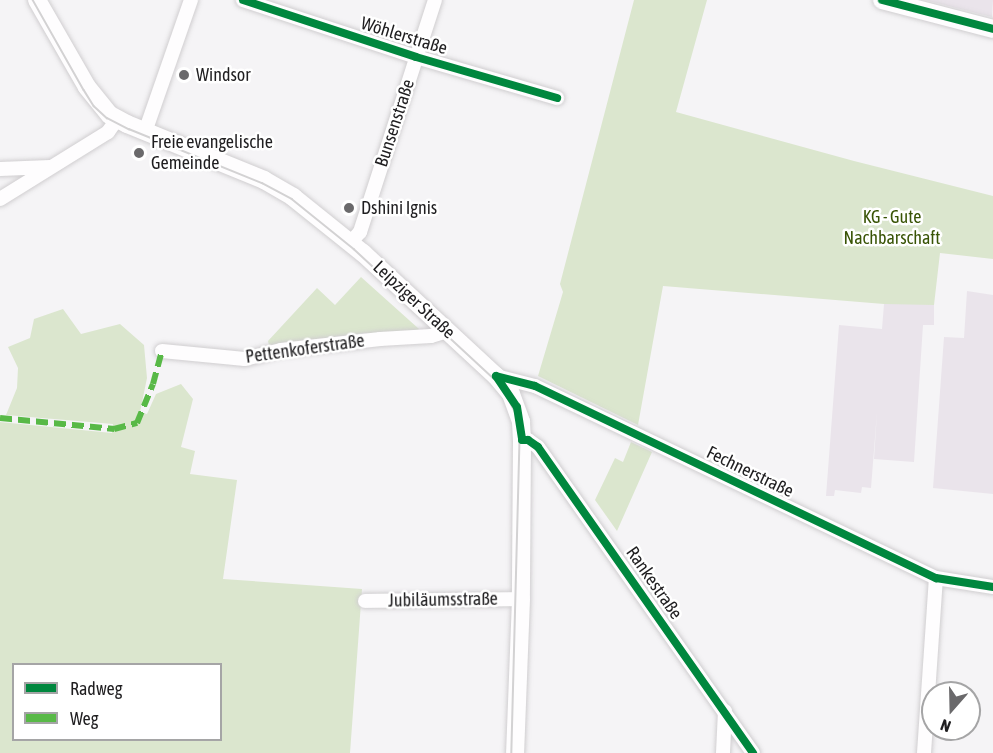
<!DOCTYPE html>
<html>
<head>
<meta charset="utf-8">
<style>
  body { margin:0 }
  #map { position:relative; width:993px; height:753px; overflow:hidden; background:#f5f4f6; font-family:"Asap Condensed",sans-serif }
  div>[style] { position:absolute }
  .built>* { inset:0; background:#eae4eb }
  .green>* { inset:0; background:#dbe6ce }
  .roads { filter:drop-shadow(0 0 2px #d0ced0) drop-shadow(0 0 2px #d0ced0) }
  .minor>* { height:14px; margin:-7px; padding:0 7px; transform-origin:7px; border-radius:7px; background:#fefdfe }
  .major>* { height:18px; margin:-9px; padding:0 9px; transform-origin:9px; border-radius:9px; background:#fefdfe }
  .tram>* { height:1.5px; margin:-0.75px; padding:0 0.75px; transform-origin:0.75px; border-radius:0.75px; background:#d3d2d3 }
  .quiet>* { height:6px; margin-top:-3px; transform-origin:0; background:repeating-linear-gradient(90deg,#58b947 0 12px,transparent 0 18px) }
  .cycleway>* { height:8px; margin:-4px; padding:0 4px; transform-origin:4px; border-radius:4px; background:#00873e }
  .dots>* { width:16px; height:16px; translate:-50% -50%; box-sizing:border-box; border:3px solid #fff; border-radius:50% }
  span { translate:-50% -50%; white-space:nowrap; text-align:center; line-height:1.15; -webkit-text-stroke:5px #fff; paint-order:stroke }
  .street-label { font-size:18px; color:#1f1e20 }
  .poi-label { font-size:18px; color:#1f1e20 }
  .left { translate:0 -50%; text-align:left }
  .park-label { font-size:18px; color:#395406 }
  .legend { position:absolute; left:12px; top:663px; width:210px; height:78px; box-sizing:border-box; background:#fff; border:2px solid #a5a5a6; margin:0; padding:8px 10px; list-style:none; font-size:18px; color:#1f1e20 }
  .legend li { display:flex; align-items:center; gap:12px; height:30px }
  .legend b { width:30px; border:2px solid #a5a5a6 }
  .north { position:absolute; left:921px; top:681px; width:60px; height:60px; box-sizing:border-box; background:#fff; border:2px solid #a5a5a6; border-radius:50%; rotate:200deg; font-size:16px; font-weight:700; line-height:24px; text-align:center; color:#1f1e20 }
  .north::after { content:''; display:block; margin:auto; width:21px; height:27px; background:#6a696b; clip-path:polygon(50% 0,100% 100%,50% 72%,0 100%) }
</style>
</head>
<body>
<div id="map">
  <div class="built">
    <i style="clip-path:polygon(925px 0,993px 0,992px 17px)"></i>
    <i style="clip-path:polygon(967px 291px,993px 295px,993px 494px,933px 488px,944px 337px,964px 338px)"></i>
    <i style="clip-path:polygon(934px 303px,934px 325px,923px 325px,914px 462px,874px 459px,877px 412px,871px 488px,862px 487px,861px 493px,835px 490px,834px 496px,826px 496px,839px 325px,882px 329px,884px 304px)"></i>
  </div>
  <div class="green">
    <i style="clip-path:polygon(634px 0,707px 0,676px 112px,854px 161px,993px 196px,993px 259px,940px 253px,934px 305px,884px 304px,663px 286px,638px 425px,538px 376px,563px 292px,560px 284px)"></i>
    <i style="clip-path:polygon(361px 277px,419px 329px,415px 333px,365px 333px,269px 345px,268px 341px,317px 288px,335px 305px)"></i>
    <i style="clip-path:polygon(evenodd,63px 309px,81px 334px,120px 324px,144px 345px,147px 378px,140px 412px,147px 414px,156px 394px,181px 384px,193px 399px,181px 447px,195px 451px,190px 474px,237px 480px,223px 579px,362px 589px,350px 753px,0 753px,0 422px,112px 433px,113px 424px,6px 415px,17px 388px,18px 368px,8px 347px,30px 338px,34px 319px,63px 309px,14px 664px,220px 664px,220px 740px,14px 740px,14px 664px)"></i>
    <i style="clip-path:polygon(631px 442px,652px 452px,617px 531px,595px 500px,615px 458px,623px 462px)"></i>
  </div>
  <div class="roads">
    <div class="minor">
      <i style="left:243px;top:0;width:182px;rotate:18.2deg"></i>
      <i style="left:416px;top:57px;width:147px;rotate:16.2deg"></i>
      <i style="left:145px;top:132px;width:140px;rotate:-70.8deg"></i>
      <i style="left:0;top:169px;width:50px;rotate:-2.3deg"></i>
      <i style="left:0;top:199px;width:127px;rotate:-31.8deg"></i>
      <i style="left:108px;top:132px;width:16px;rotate:-55deg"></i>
      <i style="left:350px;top:243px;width:15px;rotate:-48deg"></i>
      <i style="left:360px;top:232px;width:244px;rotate:-72.1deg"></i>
      <i style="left:162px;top:351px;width:83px;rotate:5.5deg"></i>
      <i style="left:245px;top:359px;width:37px;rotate:-14deg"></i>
      <i style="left:281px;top:350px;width:100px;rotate:-6.3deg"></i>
      <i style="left:380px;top:339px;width:51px;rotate:-3.4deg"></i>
      <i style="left:431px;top:336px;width:17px;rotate:-17deg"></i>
      <i style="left:496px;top:376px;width:40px;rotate:14.4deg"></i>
      <i style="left:535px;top:386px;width:445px;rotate:25.6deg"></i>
      <i style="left:936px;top:578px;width:58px;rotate:9deg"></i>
      <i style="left:522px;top:440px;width:6px"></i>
      <i style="left:528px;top:440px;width:12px;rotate:35deg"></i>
      <i style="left:538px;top:447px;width:374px;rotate:54.9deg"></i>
      <i style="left:365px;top:601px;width:156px;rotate:-0.7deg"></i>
      <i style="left:723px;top:753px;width:42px;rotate:-87.3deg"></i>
      <i style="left:924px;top:753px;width:175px;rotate:-86.1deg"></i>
    </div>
    <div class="major">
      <i style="left:37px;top:0;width:100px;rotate:60.1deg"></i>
      <i style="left:87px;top:87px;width:36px;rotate:51deg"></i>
      <i style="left:110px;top:115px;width:19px;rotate:28deg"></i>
      <i style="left:127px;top:124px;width:148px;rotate:22.2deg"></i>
      <i style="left:264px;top:180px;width:34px;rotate:30deg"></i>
      <i style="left:293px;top:197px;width:90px;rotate:38.7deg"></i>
      <i style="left:363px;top:253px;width:181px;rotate:42.8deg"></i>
      <i style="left:496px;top:376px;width:23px;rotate:50deg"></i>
      <i style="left:511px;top:394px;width:30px;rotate:70deg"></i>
      <i style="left:521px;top:422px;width:18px;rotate:87deg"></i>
      <i style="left:522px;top:440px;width:159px;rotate:90.4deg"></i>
      <i style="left:521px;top:599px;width:154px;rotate:92.2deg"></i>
      <i style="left:882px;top:0;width:115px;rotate:14.6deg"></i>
    </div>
  </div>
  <div class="tram">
    <i style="left:33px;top:0;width:103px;rotate:60.5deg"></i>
    <i style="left:84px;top:90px;width:19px;rotate:58deg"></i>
    <i style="left:94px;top:106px;width:18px;rotate:43deg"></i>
    <i style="left:107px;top:118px;width:25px;rotate:27deg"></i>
    <i style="left:129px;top:129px;width:144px;rotate:22.1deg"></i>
    <i style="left:262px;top:183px;width:34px;rotate:28deg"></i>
    <i style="left:292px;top:199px;width:80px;rotate:38.9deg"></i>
    <i style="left:354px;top:249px;width:200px;rotate:42.8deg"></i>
    <i style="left:501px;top:385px;width:34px;rotate:62deg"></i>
    <i style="left:517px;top:415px;width:25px;rotate:83deg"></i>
    <i style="left:520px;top:440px;width:313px;rotate:91.5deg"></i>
  </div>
  <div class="quiet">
    <i style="left:0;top:418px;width:115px;rotate:5.5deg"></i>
    <i style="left:114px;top:429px;width:24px;rotate:-15deg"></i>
    <i style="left:137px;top:423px;width:42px;rotate:-67.7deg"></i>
    <i style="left:153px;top:384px;width:34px;rotate:-75deg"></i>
  </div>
  <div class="cycleway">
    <i style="left:243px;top:0;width:182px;rotate:18.2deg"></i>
    <i style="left:416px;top:57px;width:147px;rotate:16.2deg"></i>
    <i style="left:882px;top:0;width:115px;rotate:14.6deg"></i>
    <i style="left:496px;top:376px;width:40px;rotate:14.4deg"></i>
    <i style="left:535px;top:386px;width:445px;rotate:25.6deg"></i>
    <i style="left:936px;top:578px;width:58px;rotate:9deg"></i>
    <i style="left:496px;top:376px;width:37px;rotate:56deg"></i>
    <i style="left:517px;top:407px;width:33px;rotate:81deg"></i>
    <i style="left:522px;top:440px;width:6px"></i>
    <i style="left:528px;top:440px;width:12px;rotate:35deg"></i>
    <i style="left:538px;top:447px;width:374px;rotate:54.9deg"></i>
  </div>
  <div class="dots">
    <i style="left:184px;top:75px;background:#6a696b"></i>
    <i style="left:139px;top:153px;background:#6a696b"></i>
    <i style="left:349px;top:208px;background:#6a696b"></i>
  </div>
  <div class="street-label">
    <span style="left:404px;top:36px;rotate:17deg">Wöhlerstraße</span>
    <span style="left:395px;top:123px;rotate:-72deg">Bunsenstraße</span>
    <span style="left:414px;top:300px;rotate:43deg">Leipziger Straße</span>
    <span style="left:305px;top:349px;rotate:-8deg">Pettenkoferstraße</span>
    <span style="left:750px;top:472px;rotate:26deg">Fechnerstraße</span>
    <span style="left:654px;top:583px;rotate:55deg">Rankestraße</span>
    <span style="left:443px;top:600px;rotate:-1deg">Jubiläumsstraße</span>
  </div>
  <div class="poi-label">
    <span class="left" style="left:196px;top:75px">Windsor</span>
    <span class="left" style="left:151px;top:153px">Freie evangelische<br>Gemeinde</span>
    <span class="left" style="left:361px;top:208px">Dshini Ignis</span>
  </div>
  <div class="park-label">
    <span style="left:892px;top:228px">KG - Gute<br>Nachbarschaft</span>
  </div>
  <ul class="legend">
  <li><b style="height:8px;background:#00873e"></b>Radweg</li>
  <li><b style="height:8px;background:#58b947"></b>Weg</li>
  </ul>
  <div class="north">N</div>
</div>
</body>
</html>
